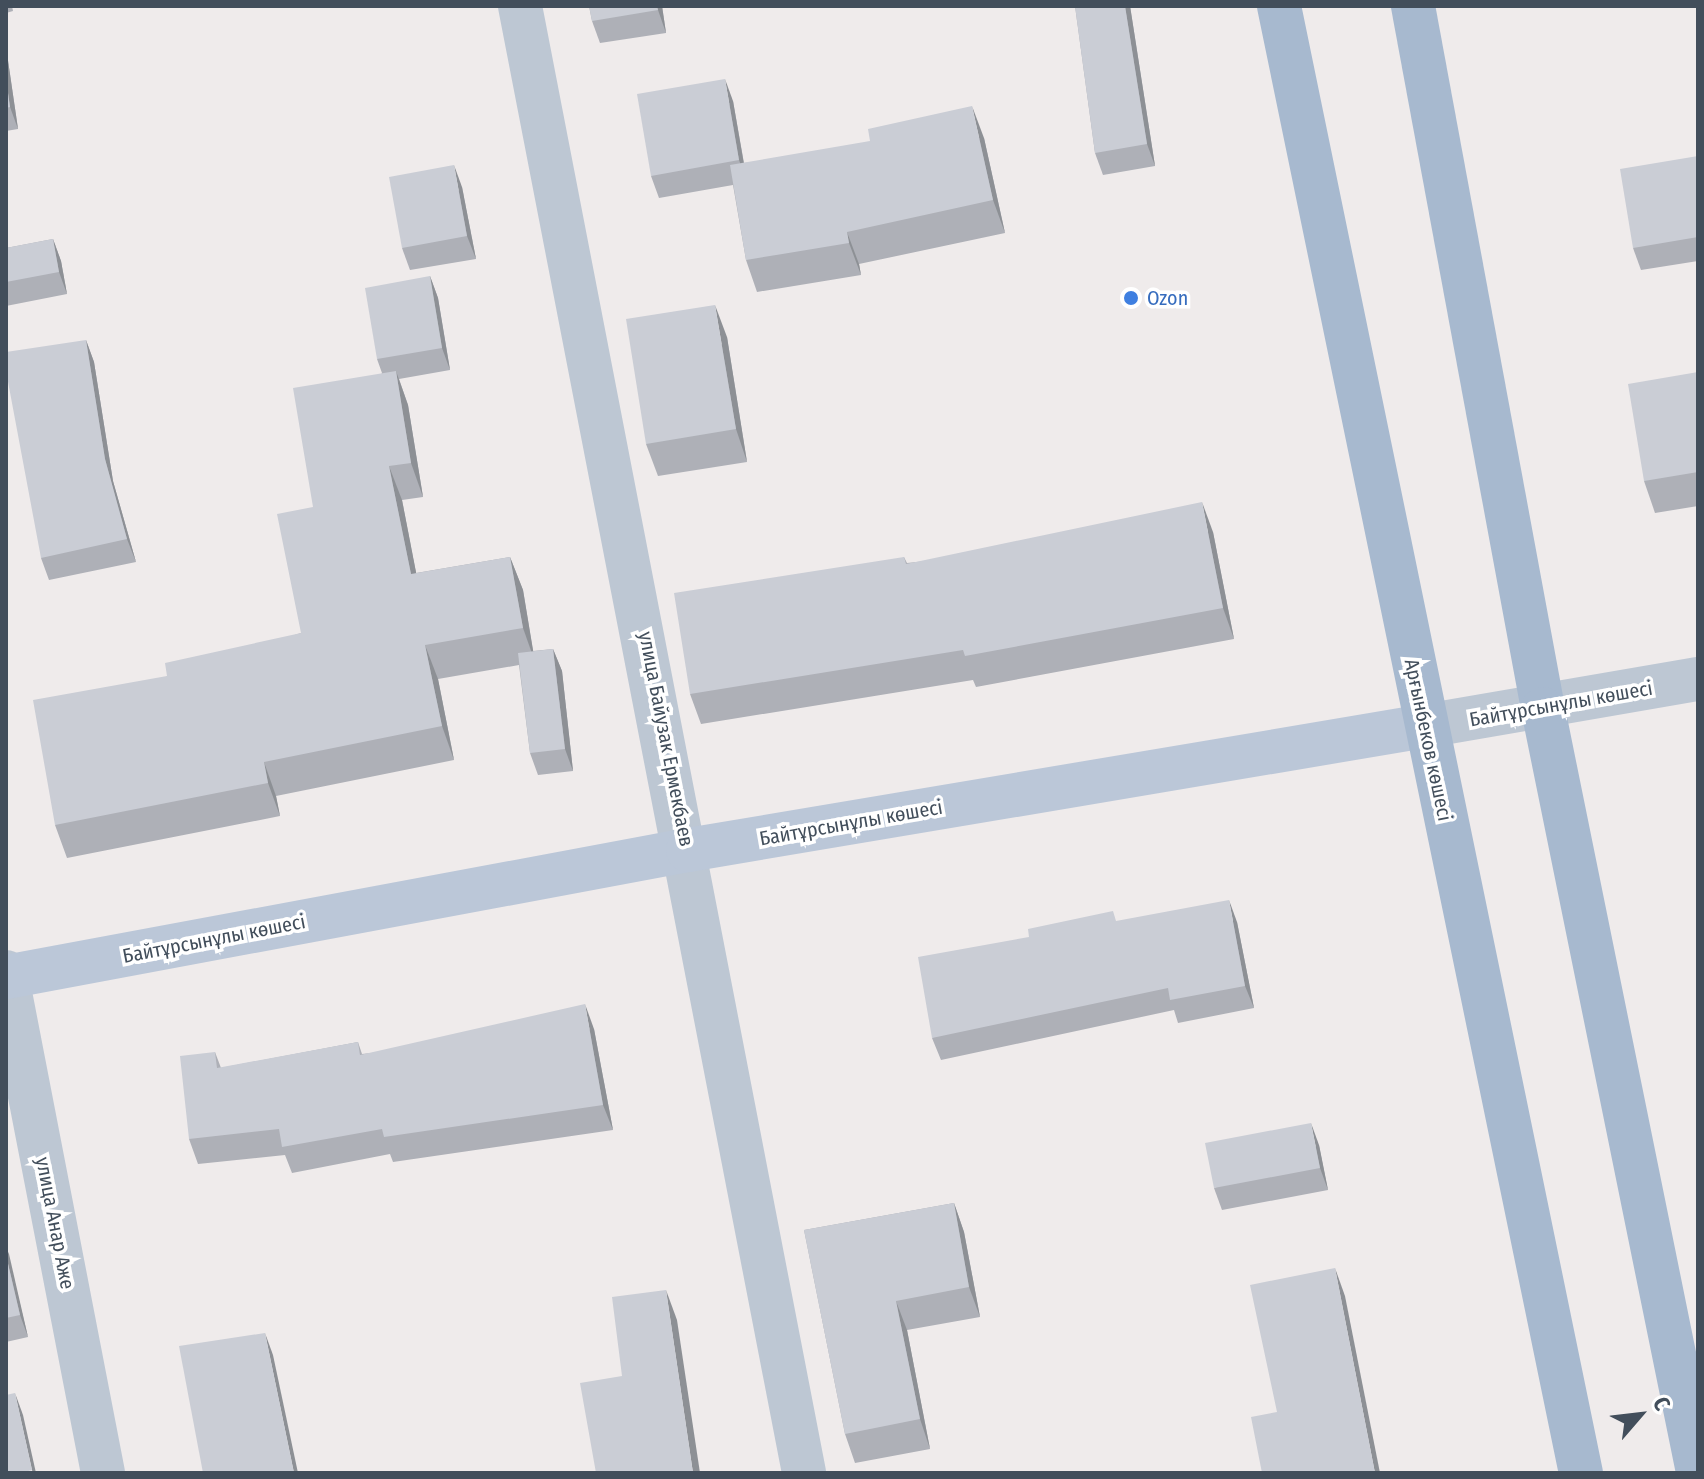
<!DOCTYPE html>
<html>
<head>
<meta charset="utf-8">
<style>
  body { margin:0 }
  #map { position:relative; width:1704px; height:1479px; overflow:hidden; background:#efebeb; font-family:"Fira Sans Condensed",sans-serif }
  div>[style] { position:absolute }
  .street>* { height:44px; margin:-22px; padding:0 22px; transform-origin:22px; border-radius:22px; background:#bdc7d3 }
  .secondary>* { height:44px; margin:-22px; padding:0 22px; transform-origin:22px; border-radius:22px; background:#bbc7d8 }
  .primary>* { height:44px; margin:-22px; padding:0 22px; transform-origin:22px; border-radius:22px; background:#a7b9cf }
  .wall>* { inset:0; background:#aeb0b7 }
  .shaded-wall>* { inset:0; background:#8d9095 }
  .building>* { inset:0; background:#cacdd5 }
  .dots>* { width:22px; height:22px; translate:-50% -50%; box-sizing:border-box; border:4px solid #fff; border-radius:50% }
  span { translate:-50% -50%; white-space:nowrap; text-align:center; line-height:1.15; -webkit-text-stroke:7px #fff; paint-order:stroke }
  .shop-label { font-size:20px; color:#366cbe }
  .left { translate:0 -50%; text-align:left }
  .street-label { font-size:20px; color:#424e5b }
  .frame { position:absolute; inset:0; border:8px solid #424e5b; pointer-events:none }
  .north { position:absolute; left:1600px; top:1375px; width:80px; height:80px; -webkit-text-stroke:6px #fff; paint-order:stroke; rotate:62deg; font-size:22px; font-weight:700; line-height:32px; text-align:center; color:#424e5b }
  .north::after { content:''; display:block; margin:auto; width:28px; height:36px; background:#424e5b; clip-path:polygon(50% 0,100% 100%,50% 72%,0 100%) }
</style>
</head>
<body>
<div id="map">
  <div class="street">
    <i style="left:520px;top:6px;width:1494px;rotate:79.04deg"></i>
    <i style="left:1425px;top:726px;width:277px;rotate:-9.8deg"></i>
    <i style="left:6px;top:972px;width:510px;rotate:79.04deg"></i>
  </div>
  <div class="secondary">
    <i style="left:6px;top:977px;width:694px;rotate:-10.55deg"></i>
    <i style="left:688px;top:850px;width:747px;rotate:-9.55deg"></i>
  </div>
  <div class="primary">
    <i style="left:1279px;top:6px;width:1498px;rotate:78.37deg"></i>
    <i style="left:1413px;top:6px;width:715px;rotate:79.52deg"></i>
    <i style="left:1543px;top:709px;width:779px;rotate:78.52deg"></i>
  </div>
  <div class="wall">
    <i style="clip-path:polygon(6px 6px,12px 6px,13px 11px,6px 13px)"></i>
    <i style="clip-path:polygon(589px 6px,662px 6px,666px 33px,600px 43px,592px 21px)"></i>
    <i style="clip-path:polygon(1075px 6px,1130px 6px,1155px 166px,1103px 175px,1095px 153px)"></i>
    <i style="clip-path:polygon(6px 47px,18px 129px,6px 131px)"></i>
    <i style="clip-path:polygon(733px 101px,744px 163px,984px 138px,1005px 233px,859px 264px,861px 275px,757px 292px,746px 260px,733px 185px,659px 198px,651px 176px)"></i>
    <i style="clip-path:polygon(1698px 156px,1698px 261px,1641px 270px,1633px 248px)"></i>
    <i style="clip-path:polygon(462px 187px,476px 259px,410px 270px,402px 248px)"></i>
    <i style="clip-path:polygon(53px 239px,61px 261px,67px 294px,6px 306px,6px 248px)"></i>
    <i style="clip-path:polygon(430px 276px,438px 298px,450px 370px,399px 379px,408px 405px,423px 497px,402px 500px,416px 573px,510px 557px,523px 590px,533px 651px,553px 649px,562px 671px,573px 771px,538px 775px,530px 753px,519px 665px,438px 679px,454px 760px,276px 796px,280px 816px,67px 858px,55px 825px,167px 676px,301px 633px,313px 507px,382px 373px,377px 359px)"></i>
    <i style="clip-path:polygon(727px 337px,747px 462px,658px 476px,646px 444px)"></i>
    <i style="clip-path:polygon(86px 340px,94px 362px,113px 481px,136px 562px,49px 580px,41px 558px)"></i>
    <i style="clip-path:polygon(1698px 372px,1698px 506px,1655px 513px,1644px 481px)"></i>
    <i style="clip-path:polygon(1213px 532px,1234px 639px,976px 687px,973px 680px,701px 724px,690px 694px,904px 557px,907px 563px)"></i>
    <i style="clip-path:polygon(1117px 921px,1237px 922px,1254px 1008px,1178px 1023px,1174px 1010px,941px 1060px,932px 1038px)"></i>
    <i style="clip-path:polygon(594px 1029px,613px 1130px,393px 1162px,390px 1154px,292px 1173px,285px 1155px,198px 1164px,189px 1139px,215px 1052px,221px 1068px,358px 1042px,362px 1054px)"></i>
    <i style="clip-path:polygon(1319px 1145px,1328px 1190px,1222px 1210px,1214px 1188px)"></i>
    <i style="clip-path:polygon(954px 1203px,964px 1232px,980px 1317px,907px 1330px,930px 1449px,855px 1463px,845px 1434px,804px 1230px)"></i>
    <i style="clip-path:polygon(6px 1247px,28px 1337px,6px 1342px)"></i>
  </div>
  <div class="shaded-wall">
    <i style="clip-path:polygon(657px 6px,662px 6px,666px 33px,658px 10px)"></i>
    <i style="clip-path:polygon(1125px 6px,1130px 6px,1155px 166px,1147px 144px)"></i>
    <i style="clip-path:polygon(6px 47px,18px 129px,10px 107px,6px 79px)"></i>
    <i style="clip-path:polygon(725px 79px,733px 101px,747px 182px,739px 160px)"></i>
    <i style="clip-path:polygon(972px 106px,984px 138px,1005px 233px,993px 200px)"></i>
    <i style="clip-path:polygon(454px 165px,462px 187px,476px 259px,467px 236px)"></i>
    <i style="clip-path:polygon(847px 232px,859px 264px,861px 275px,849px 243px)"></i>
    <i style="clip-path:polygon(53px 239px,61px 261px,67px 294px,59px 272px)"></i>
    <i style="clip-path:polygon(430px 276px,438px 298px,450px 370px,442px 348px)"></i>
    <i style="clip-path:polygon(715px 305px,727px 337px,747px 462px,736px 429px)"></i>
    <i style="clip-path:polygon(86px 340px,94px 362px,113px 481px,136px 562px,127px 539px,105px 459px)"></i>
    <i style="clip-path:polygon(396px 371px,408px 405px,423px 497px,411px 463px)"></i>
    <i style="clip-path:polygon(389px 466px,402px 500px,423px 608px,411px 574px)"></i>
    <i style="clip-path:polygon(1202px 502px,1213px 532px,1234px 639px,1223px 608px)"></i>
    <i style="clip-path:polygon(510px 557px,523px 590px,535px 662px,523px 628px)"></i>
    <i style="clip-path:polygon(425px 645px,438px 679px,454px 760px,442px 726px)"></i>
    <i style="clip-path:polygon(553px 649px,562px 671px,573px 771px,565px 749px)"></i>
    <i style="clip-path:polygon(264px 762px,276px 796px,280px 816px,268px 783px)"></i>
    <i style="clip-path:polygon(1229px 900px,1237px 922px,1254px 1008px,1245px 986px)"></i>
    <i style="clip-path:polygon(585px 1004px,594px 1029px,613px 1130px,603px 1105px)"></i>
    <i style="clip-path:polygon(1311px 1123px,1319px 1145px,1328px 1190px,1320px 1168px)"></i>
    <i style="clip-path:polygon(954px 1203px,964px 1232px,980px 1317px,969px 1287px)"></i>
    <i style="clip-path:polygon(6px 1247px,9px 1254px,28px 1337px,20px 1315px,6px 1255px)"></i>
    <i style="clip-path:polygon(1335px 1268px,1345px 1296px,1380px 1473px,1375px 1473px)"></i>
    <i style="clip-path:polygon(666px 1290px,677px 1320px,700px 1473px,693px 1473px)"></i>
    <i style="clip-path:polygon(896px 1301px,907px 1330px,930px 1449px,920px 1419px)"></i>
    <i style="clip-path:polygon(265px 1333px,273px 1355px,298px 1473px,294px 1473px)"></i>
    <i style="clip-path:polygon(15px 1393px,23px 1415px,36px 1473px,33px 1473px,32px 1470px)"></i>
  </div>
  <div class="building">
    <i style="clip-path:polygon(589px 6px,657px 6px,658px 10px,592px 21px)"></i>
    <i style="clip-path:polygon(1075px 6px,1125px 6px,1147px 144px,1095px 153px)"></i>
    <i style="clip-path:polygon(6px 79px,10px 107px,6px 108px)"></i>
    <i style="clip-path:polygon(725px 79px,739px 160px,651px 176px,637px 94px)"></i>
    <i style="clip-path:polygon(972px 106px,993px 200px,847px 232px,849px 243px,746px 260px,730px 165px,870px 141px,868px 129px)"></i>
    <i style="clip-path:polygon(1698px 156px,1698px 237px,1633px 248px,1620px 169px)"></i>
    <i style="clip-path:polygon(454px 165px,467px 236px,402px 248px,389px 177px)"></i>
    <i style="clip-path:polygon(53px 239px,59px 272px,6px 282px,6px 248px)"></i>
    <i style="clip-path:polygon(430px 276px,442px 348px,377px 359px,365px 288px)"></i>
    <i style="clip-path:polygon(715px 305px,736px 429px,646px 444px,626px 319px)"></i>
    <i style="clip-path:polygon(86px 340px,105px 459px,127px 539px,41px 558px,6px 371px,6px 352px)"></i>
    <i style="clip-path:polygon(396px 371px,411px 463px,389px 466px,411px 574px,510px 557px,523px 628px,425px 645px,442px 726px,264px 762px,268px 783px,55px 825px,33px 700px,167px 676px,165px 663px,301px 633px,277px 514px,313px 507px,293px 388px)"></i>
    <i style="clip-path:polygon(1698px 372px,1698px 472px,1644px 481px,1628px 384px)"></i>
    <i style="clip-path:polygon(1202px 502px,1223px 608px,965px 656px,963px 650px,690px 694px,674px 593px,904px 557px,906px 564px)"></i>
    <i style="clip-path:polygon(553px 649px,565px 749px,530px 753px,518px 653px)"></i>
    <i style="clip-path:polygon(1229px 900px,1245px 986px,1170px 1000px,1168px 988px,932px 1038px,918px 957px,1029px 937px,1028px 929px,1113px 911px,1116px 921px)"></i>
    <i style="clip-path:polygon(585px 1004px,603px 1105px,384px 1137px,382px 1129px,282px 1147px,279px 1129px,189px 1139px,180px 1056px,215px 1052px,217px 1068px,358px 1042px,360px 1055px)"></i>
    <i style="clip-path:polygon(1311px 1123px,1320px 1168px,1214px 1188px,1205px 1143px)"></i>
    <i style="clip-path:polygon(954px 1203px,969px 1287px,896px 1301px,920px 1419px,845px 1434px,804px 1230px)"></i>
    <i style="clip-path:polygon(6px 1255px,20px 1315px,6px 1318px)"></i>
    <i style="clip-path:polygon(1335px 1268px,1375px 1473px,1262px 1473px,1251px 1417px,1277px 1412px,1250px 1285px)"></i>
    <i style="clip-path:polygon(666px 1290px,693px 1473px,596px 1473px,580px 1383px,622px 1376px,612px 1297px)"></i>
    <i style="clip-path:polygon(265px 1333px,294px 1473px,203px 1473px,179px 1346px)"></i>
    <i style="clip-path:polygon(15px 1393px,32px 1470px,21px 1473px,6px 1473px,6px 1395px)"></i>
  </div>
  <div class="dots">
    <i style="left:1131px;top:298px;background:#3f7fe0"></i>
  </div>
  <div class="shop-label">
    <span class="left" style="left:1147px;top:298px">Ozon</span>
  </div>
  <div class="street-label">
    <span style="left:1561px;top:704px;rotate:-10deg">Байтұрсынұлы көшесі</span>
    <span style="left:666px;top:739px;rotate:79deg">улица Байузак Ермекбаев</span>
    <span style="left:1428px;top:740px;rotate:78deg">Арғынбеков көшесі</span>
    <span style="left:851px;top:823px;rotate:-10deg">Байтұрсынұлы көшесі</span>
    <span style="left:214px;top:939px;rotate:-11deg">Байтұрсынұлы көшесі</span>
    <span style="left:55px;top:1223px;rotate:79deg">улица Анар Аже</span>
  </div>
  <div class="frame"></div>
  <div class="north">С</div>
</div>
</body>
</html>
